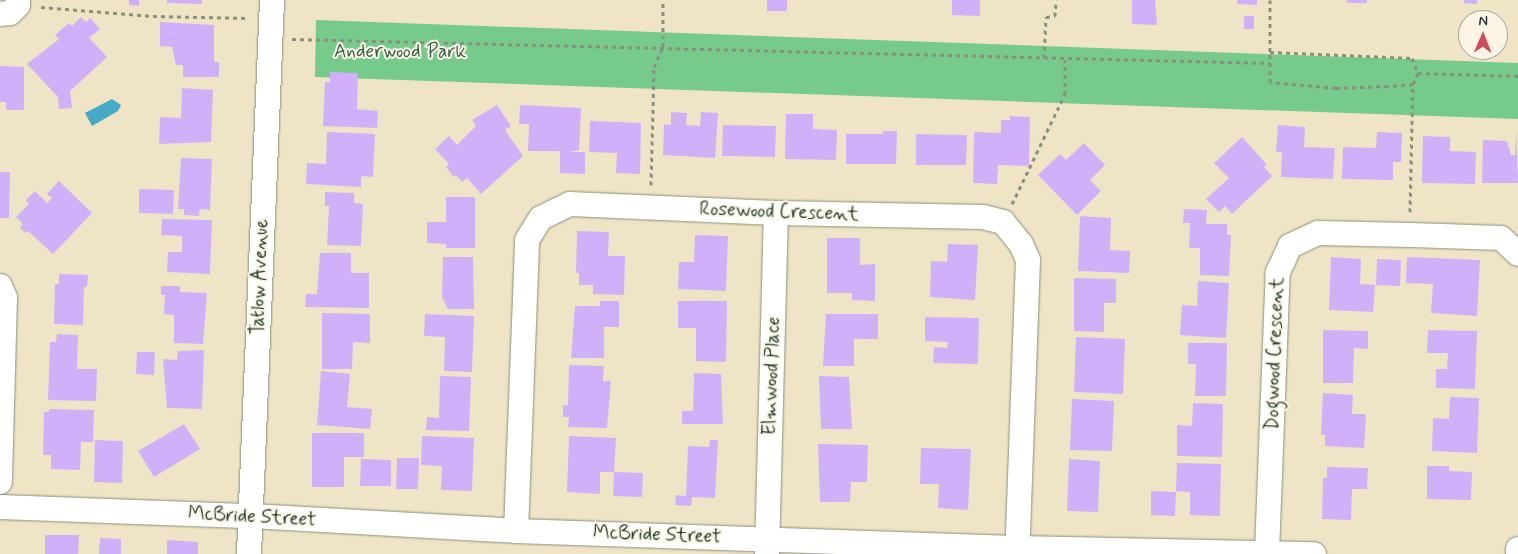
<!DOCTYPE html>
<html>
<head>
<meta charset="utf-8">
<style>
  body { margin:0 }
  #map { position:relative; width:1518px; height:554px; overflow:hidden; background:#efe5c6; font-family:Mynerve,sans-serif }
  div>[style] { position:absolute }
  .green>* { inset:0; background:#76ca8c }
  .water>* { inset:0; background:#45aac5 }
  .building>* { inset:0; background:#d0b1f9 }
  .path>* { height:3px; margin-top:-1.5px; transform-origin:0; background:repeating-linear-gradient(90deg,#87917d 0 4px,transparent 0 8px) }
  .roads { filter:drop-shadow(0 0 1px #87917d) drop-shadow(0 0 1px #87917d) }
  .minor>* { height:24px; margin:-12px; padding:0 12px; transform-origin:12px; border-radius:12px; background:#fff }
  span { translate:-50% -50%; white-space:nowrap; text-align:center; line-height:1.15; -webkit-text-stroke:4px #fcf5e5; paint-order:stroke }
  .park-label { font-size:19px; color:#35604a }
  .street-label { font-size:19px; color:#1f3d34 }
  .north { position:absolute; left:1458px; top:10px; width:50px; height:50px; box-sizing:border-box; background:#fcf5e5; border:1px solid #a4ab9e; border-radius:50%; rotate:1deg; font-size:14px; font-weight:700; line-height:20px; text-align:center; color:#1f3d34 }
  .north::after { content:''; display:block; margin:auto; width:18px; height:22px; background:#d1495b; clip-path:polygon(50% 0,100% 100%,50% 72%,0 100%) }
</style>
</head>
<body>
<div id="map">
  <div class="green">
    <i style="clip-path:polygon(316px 20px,1518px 63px,1518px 119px,315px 77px)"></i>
  </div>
  <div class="water">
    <i style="clip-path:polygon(112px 99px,121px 105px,118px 111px,92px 126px,85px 113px)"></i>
  </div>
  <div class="building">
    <i style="clip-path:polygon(129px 0,139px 0,139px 6px,129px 5px)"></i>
    <i style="clip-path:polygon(167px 0,202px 0,202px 4px,167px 3px)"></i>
    <i style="clip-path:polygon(767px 0,787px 0,787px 11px,767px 11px)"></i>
    <i style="clip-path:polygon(952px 0,980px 0,980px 16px,952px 15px)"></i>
    <i style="clip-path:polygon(1132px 0,1155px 0,1157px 25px,1132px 24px)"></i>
    <i style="clip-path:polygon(1237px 0,1257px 0,1257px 5px,1237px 4px)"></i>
    <i style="clip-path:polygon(1347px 0,1367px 0,1367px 3px,1347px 3px)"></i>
    <i style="clip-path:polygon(1464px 0,1477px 0,1477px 4px,1464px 3px)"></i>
    <i style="clip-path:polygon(1244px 16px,1254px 16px,1254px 29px,1244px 29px)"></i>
    <i style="clip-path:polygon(81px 17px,86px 22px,90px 18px,100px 29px,89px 38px,107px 57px,70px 91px,72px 108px,59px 109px,58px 97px,27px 64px,59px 39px,55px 35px,69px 23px,72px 26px)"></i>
    <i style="clip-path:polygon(160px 22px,214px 25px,214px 62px,219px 62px,219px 77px,183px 77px,183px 65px,176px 65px,172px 47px,160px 46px)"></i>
    <i style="clip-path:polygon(0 66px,24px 67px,24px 110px,6px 110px,6px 102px,0 102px)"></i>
    <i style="clip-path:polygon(330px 72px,358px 73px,357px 109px,378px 111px,377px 128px,323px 126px,325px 82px,330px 82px)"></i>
    <i style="clip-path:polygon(182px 88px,213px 90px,211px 142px,159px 144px,160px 117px,181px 118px)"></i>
    <i style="clip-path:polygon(497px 105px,511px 126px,505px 130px,523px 156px,481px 194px,467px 178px,462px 182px,456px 175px,454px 177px,446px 167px,449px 164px,435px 149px,449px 136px,457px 145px,476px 126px,472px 120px)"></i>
    <i style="clip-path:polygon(520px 105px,581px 108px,579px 150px,570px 152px,585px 152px,585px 174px,560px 173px,560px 151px,528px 151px,529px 124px,519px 124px)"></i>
    <i style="clip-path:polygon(671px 112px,687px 113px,686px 125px,700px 126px,701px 112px,718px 113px,715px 158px,663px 155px,664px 124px,671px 125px)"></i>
    <i style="clip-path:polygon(786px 114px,813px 114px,813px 129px,837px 130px,836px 160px,785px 159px)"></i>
    <i style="clip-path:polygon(1010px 116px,1030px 117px,1029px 166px,998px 165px,997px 184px,973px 183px,974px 132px,1001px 133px,1001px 120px,1010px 120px)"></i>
    <i style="clip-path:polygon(590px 121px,641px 123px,640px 174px,616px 173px,617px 153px,589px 152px)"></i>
    <i style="clip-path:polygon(723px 125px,776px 126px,775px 157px,722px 156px)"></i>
    <i style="clip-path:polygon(1278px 125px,1305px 127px,1304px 147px,1335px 148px,1333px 179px,1281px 177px,1282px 152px,1276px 152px)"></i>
    <i style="clip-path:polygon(883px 131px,897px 131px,896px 164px,846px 164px,846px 134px,883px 134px)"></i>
    <i style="clip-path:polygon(327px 132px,375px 134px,373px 177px,361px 176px,361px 187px,306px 184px,307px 163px,326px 164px)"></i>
    <i style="clip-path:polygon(1377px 132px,1402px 133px,1401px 162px,1393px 162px,1393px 180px,1342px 179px,1343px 147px,1376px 148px)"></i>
    <i style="clip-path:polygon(1516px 132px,1518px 183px,1482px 183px,1483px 140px,1507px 141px,1511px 155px,1515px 155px)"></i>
    <i style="clip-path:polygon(916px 134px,967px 135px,966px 165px,916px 165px)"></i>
    <i style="clip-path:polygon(1423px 136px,1450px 137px,1450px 151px,1476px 152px,1475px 184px,1422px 183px)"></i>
    <i style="clip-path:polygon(1242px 137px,1267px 165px,1264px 167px,1272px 176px,1232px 214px,1225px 206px,1219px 212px,1206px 199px,1229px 178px,1214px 163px)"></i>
    <i style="clip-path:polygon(1084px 143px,1105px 165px,1090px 180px,1101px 191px,1077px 215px,1038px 175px,1060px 154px,1066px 160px)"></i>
    <i style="clip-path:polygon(181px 158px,212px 159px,210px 210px,200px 209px,199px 216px,184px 215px,184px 209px,178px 209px)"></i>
    <i style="clip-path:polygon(0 172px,10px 172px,9px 218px,0 218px)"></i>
    <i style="clip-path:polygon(59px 181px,92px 213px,53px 254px,28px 231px,26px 233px,20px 228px,23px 224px,16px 217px,29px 204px,26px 200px,35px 191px,47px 203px,52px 198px,47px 194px)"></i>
    <i style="clip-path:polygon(139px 189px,174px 190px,173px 214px,139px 213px)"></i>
    <i style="clip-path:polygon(325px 192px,354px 193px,354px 203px,363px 204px,361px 246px,327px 245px,329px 206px,325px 206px)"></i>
    <i style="clip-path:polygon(446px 197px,475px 197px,475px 248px,446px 248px,446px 244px,427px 243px,427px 222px,446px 222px)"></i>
    <i style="clip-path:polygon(1184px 209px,1207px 210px,1206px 224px,1227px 224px,1227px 235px,1231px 235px,1229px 276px,1200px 275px,1200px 248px,1189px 248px,1190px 223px,1183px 223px)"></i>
    <i style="clip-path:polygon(1080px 216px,1111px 218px,1110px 250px,1130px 251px,1129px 273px,1078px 271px)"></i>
    <i style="clip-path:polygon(162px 219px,212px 220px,210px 274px,167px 272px,168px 252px,182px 252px,182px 236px,161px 235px)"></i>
    <i style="clip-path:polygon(577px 231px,609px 232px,608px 256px,625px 256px,624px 295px,593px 294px,593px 285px,579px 285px,579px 273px,576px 273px)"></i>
    <i style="clip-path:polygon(695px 235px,728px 236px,726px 291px,678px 289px,679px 262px,694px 262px)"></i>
    <i style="clip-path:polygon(827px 238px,860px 238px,860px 265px,875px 264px,875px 301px,852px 300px,852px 293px,827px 293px)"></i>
    <i style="clip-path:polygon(948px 244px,978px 245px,975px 300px,930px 297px,931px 261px,947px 262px)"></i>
    <i style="clip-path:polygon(320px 253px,351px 253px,351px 273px,369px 273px,369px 308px,305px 307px,306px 294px,317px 294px)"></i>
    <i style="clip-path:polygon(443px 257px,473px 257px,474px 309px,448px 309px,442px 297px)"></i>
    <i style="clip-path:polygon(1331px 257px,1361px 259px,1360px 284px,1375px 285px,1373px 312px,1329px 310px)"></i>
    <i style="clip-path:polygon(1407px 257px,1480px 260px,1477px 316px,1431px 313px,1433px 284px,1406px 283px)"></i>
    <i style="clip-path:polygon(1377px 259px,1401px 260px,1400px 286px,1376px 285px)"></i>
    <i style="clip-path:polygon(59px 274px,88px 275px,87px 287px,84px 287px,83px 325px,54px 324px,55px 284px,59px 284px)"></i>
    <i style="clip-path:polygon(1074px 278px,1116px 279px,1116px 303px,1104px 303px,1104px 332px,1074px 331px)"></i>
    <i style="clip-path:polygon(1198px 281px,1229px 283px,1226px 338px,1180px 335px,1182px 305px,1197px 306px)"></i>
    <i style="clip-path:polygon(161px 286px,180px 286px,180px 292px,207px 293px,203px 344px,174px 343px,174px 315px,164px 314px,165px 295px,161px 295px)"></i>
    <i style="clip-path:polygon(600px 301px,619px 301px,619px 327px,604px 327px,604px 358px,571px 358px,575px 306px,600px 306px)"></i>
    <i style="clip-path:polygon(678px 301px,727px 301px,726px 362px,696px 361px,696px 328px,678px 328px)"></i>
    <i style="clip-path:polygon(322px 313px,370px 314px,370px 343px,353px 342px,352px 369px,322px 369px)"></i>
    <i style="clip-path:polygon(425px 314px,474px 316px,472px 372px,444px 371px,445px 337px,424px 336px)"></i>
    <i style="clip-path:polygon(826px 314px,878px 314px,878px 339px,854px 339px,854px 366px,823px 366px)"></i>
    <i style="clip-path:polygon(925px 317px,979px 318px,978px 364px,933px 363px,934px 347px,947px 348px,948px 342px,925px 341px)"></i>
    <i style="clip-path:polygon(1323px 330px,1368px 331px,1368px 349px,1354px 348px,1353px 383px,1323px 383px)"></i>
    <i style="clip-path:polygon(1428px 330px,1477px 331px,1475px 389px,1436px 388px,1436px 369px,1447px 369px,1448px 353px,1427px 353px)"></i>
    <i style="clip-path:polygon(57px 334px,78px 335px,77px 369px,97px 369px,96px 401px,48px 400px,50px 342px,56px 342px)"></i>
    <i style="clip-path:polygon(1076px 337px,1125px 339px,1123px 394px,1074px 392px)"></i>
    <i style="clip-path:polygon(1188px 343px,1227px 343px,1226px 396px,1195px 396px,1196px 364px,1188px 364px)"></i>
    <i style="clip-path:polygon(204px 350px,202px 409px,167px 408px,163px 359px,177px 360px,178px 351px)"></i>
    <i style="clip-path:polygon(137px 352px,155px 352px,154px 375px,136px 374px)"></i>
    <i style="clip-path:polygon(569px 365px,604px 366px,603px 381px,611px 381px,607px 428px,568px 427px,569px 417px,563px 417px,563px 405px,568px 405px)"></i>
    <i style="clip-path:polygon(321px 371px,350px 374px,347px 407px,372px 409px,370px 429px,317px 425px)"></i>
    <i style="clip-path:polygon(694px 373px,721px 374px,723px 424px,682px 424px,682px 411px,693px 411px)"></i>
    <i style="clip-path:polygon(440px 376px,471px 377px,469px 431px,426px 430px,427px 417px,439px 418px)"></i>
    <i style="clip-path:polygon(819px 376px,849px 377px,852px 429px,821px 429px)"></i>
    <i style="clip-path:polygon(1323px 393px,1353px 395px,1352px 414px,1366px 414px,1364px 448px,1325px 446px,1325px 435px,1321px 435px)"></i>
    <i style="clip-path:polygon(1450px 397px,1479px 398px,1477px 453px,1432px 451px,1433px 418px,1449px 419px)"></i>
    <i style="clip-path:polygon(1072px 399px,1114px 401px,1112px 451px,1070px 450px)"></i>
    <i style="clip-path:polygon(1193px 403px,1223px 404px,1222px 457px,1177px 456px,1177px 425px,1192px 426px)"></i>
    <i style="clip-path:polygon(49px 409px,94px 410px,93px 442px,81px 442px,80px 470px,51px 469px,51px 455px,43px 455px,44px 412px,49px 412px)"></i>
    <i style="clip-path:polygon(184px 424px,200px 449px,154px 477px,138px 451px)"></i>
    <i style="clip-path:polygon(312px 433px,364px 433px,364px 457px,344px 457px,344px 487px,312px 487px)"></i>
    <i style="clip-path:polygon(422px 436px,474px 438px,472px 491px,441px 490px,442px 466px,421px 465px)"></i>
    <i style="clip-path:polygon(569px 436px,616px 438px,614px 472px,600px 472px,600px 494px,567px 492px)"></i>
    <i style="clip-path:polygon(95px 440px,123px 441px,122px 483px,94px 482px)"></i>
    <i style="clip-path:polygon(710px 440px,718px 440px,715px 498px,692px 497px,691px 506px,675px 505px,676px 495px,686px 496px,688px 446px,709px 447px)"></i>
    <i style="clip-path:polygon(818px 444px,868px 445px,867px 482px,851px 482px,850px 502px,820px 502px)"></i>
    <i style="clip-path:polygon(921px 448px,971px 449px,968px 510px,938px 508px,939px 484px,920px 484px)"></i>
    <i style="clip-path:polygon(397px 458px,419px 458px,418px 489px,396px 489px)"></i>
    <i style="clip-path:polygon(361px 459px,391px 460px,391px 486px,360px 486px)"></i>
    <i style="clip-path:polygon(1069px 459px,1100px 461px,1098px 512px,1067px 511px)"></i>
    <i style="clip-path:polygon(1177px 463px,1221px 464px,1220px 516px,1190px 515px,1190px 492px,1176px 491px)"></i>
    <i style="clip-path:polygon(1427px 466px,1449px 466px,1449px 471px,1472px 472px,1471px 500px,1427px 499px)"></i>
    <i style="clip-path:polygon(1327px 467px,1368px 468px,1367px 489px,1352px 489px,1351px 520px,1322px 519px,1323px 478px,1327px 478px)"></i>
    <i style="clip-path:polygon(614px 472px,643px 473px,642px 497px,613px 496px)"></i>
    <i style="clip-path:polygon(1151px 491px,1176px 492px,1175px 516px,1151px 515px)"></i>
    <i style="clip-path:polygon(45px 535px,79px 535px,78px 554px,45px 554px)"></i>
    <i style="clip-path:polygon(100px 538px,121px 539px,121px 554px,99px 554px)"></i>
    <i style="clip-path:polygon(167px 540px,198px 542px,198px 554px,167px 554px)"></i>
  </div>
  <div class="path">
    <i style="left:1270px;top:0;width:52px;rotate:90deg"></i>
    <i style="left:41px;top:7px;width:112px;rotate:4.6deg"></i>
    <i style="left:153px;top:16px;width:96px;rotate:1.2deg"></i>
    <i style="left:292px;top:39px;width:978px;rotate:1.41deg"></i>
    <i style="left:1270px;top:52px;width:142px;rotate:2.4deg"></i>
    <i style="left:1412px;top:58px;width:16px;rotate:68deg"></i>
    <i style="left:1418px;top:73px;width:12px;rotate:114deg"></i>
    <i style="left:1413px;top:84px;width:25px;rotate:175deg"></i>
    <i style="left:1388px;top:86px;width:52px;rotate:177.8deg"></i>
    <i style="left:1336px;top:88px;width:66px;rotate:-174.8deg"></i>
    <i style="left:1270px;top:82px;width:30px;rotate:-90deg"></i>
    <i style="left:1044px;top:58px;width:41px;rotate:-87.2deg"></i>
    <i style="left:1046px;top:17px;width:9px;rotate:-6deg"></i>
    <i style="left:1055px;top:16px;width:16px;rotate:-86deg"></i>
    <i style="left:1418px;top:73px;width:100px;rotate:1.7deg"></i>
    <i style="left:651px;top:185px;width:118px;rotate:-88.5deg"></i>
    <i style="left:654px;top:67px;width:22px;rotate:-66deg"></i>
    <i style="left:663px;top:47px;width:47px;rotate:-90deg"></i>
    <i style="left:1012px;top:204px;width:122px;rotate:-64.3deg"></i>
    <i style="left:1065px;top:94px;width:34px;rotate:-90deg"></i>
    <i style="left:1410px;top:212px;width:128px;rotate:-88.7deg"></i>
  </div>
  <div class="roads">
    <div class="minor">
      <i style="left:0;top:14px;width:10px;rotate:-6deg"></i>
      <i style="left:10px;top:13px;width:11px;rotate:-45deg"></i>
      <i style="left:18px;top:5px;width:5px;rotate:-90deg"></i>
      <i style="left:0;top:286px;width:13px;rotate:67deg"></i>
      <i style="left:5px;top:298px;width:184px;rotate:91.6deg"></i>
      <i style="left:0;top:507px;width:251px;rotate:2.1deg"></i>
      <i style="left:251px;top:516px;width:265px;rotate:3.2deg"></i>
      <i style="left:516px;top:531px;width:502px;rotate:1.94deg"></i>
      <i style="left:1018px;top:548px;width:296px;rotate:1.2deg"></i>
      <i style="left:516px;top:531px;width:291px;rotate:-87.8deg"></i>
      <i style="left:527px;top:240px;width:26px;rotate:-58deg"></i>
      <i style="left:541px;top:218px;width:32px;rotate:-26deg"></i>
      <i style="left:570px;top:204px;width:206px;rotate:2.5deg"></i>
      <i style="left:776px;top:213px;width:207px;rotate:1.1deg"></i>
      <i style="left:983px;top:217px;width:21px;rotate:14deg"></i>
      <i style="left:1003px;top:222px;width:28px;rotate:51deg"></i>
      <i style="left:1021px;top:244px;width:17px;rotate:66deg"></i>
      <i style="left:1028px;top:260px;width:294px;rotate:92.1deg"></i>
      <i style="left:1267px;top:552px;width:280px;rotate:-87.8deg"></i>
      <i style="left:1278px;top:272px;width:29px;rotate:-65deg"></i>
      <i style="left:1290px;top:246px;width:31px;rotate:-25deg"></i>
      <i style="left:1318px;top:233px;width:94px;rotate:1.2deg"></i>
      <i style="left:1412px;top:235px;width:89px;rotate:1.9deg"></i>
      <i style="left:1501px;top:238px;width:23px;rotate:43deg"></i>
      <i style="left:249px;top:554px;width:554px;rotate:-87.62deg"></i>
      <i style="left:767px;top:554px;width:341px;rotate:-88.5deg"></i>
      <i style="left:1518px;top:554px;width:5px;rotate:-90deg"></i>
    </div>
  </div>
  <div class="park-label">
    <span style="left:400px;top:52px">Anderwood Park</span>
  </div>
  <div class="street-label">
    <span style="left:779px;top:212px;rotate:2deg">Rosewood Crescent</span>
    <span style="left:260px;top:277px;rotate:-88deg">Tatlow Avenue</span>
    <span style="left:1275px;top:354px;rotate:-88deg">Dogwood Crescent</span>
    <span style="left:772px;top:376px;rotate:-88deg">Elmwood Place</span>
    <span style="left:252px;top:517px;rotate:3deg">McBride Street</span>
    <span style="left:657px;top:535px;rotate:2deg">McBride Street</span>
  </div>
  <div class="north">N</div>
</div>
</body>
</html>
